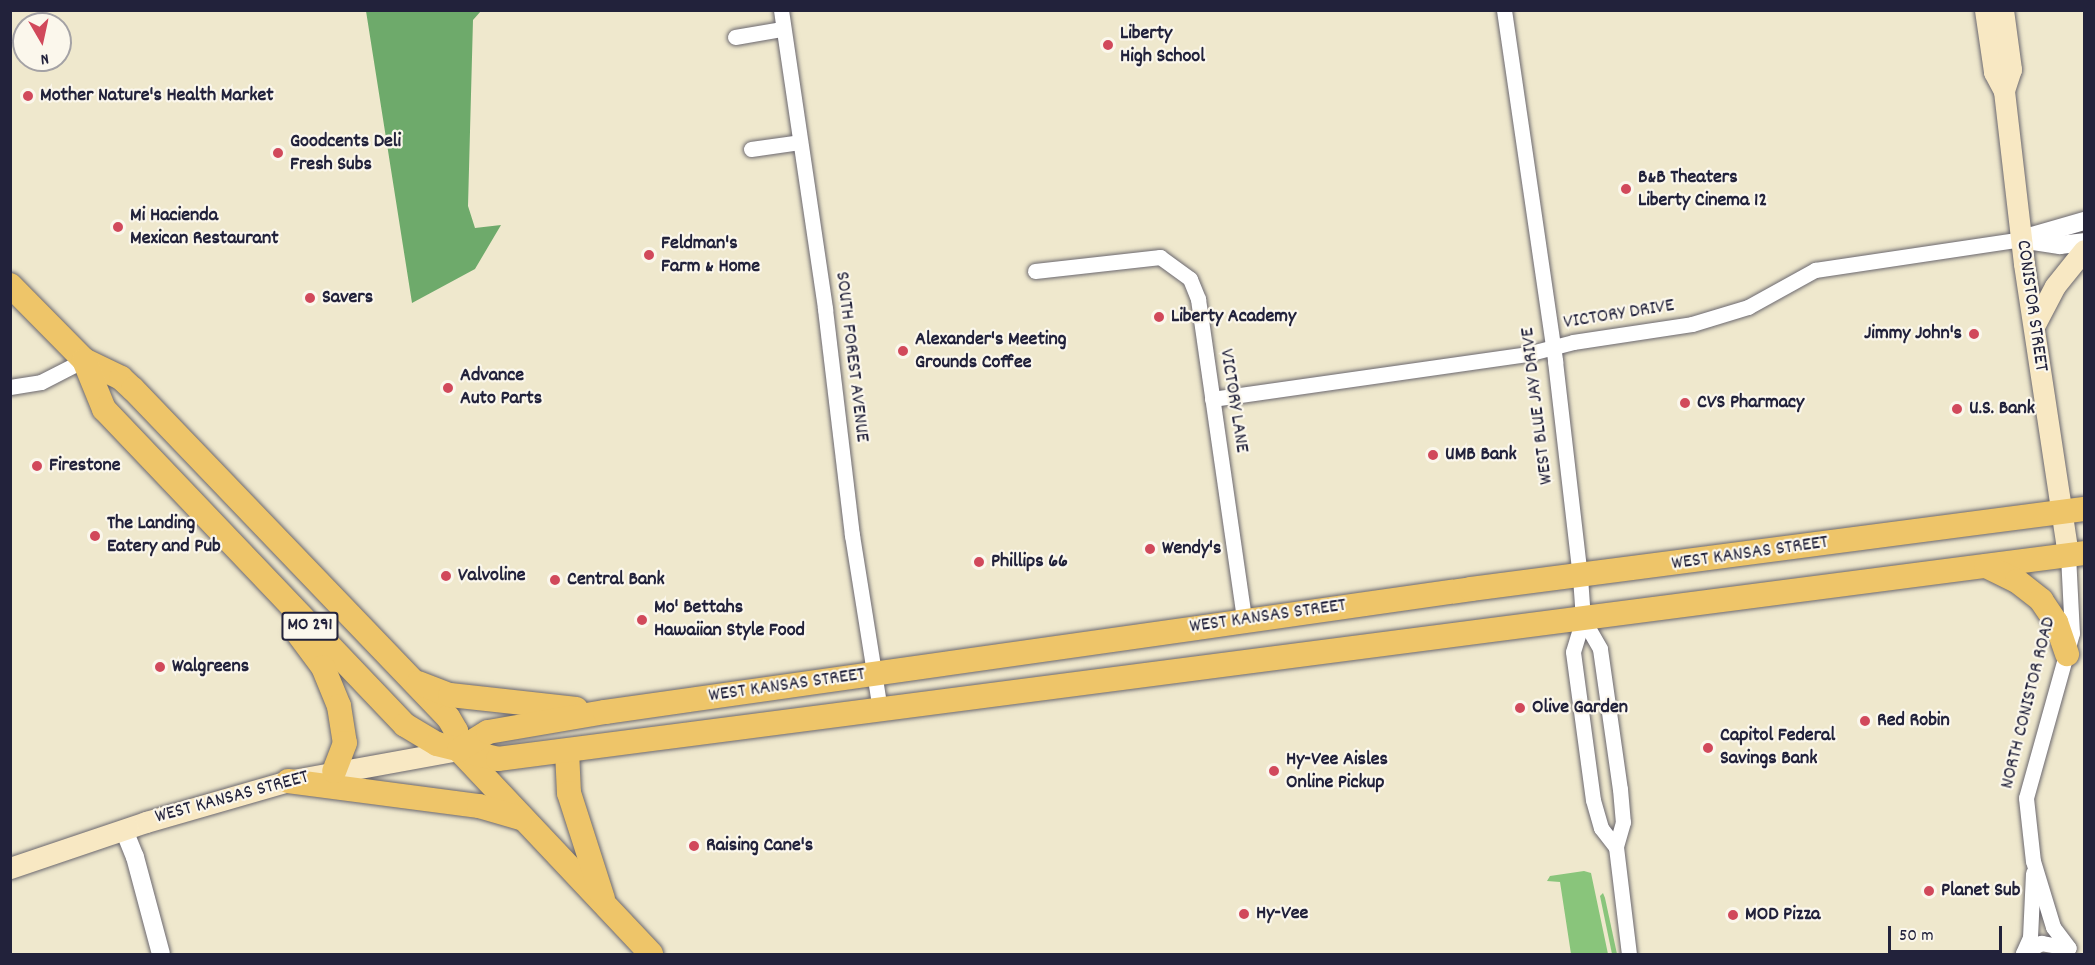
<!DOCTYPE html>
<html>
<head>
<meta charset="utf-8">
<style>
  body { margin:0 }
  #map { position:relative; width:2095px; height:965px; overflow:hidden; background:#efe8cd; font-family:Dekko,sans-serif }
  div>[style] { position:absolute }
  .green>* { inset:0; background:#89c57b }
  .forest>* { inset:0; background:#6eaa6b }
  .roads { filter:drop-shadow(0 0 2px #6a676e) drop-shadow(0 0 2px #6a676e) }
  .minor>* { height:15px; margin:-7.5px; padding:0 7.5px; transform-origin:7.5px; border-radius:7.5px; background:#fff }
  .tertiary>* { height:18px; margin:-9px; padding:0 9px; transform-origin:9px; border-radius:9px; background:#fff }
  .secondary>* { height:21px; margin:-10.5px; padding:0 10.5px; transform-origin:10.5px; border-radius:10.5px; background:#f8e8c3 }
  .primary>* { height:24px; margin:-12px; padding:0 12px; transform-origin:12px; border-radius:12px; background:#eec569 }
  .trunk>* { height:24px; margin:-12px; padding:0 12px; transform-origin:12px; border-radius:12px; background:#eec569 }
  .dots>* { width:16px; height:16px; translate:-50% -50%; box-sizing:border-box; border:3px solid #fbf7ec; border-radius:50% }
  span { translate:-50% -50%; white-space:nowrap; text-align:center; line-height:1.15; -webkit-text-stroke:4.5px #fbf7ec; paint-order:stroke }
  .shield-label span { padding:2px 4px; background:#fbf7ec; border:2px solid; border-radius:4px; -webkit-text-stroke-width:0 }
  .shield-label { font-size:18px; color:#22223b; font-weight:700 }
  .poi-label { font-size:20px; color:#22223b; font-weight:700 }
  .left { translate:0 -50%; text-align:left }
  .right { translate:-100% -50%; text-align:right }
  .street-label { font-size:20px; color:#22223b }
  .frame { position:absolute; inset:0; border:12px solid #22223b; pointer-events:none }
  .north { position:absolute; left:12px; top:12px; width:60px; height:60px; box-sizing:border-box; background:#fbf7ec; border:2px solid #a4a2a5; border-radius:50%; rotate:171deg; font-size:16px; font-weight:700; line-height:24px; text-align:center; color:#22223b }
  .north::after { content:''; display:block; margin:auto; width:21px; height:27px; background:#d1495b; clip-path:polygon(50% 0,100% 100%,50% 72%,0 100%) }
  .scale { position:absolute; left:1888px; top:926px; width:114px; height:27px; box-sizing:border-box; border:3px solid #22223b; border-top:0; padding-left:8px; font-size:18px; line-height:21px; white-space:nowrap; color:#22223b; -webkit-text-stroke:4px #fbf7ec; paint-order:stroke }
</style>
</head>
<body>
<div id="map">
  <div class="green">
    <i style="clip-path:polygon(1584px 871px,1591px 873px,1608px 954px,1571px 954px,1560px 882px,1547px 881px,1550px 876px)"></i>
    <i style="clip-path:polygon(1603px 893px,1605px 898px,1617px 954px,1612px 954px,1600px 896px)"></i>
  </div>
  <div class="forest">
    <i style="clip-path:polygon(366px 11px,481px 11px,473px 20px,468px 206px,475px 228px,501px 225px,475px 269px,412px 303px)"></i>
  </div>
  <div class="roads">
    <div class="minor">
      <i style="left:781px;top:10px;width:302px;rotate:81.6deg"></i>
      <i style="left:825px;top:309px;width:228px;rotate:83.2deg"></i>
      <i style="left:852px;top:535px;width:176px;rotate:80.9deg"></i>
      <i style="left:1504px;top:10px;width:355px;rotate:81.7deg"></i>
      <i style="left:1555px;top:361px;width:217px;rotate:83.4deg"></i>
      <i style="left:1580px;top:577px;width:42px;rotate:85.9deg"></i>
      <i style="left:1583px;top:619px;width:34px;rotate:107deg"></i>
      <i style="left:1573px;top:652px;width:149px;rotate:82.3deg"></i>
      <i style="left:1593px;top:800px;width:29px;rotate:74deg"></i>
      <i style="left:1601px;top:828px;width:24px;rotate:52deg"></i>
      <i style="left:735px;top:37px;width:48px;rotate:-9.7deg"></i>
      <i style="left:751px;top:149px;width:49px;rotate:-8.1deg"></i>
      <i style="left:1035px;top:271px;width:126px;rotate:-6.4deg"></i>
      <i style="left:1160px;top:257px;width:37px;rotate:36deg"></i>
      <i style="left:1190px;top:279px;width:22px;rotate:68deg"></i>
      <i style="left:1198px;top:299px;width:324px;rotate:81.8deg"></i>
      <i style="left:10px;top:387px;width:31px;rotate:-9deg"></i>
      <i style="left:41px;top:382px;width:48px;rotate:-27.1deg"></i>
      <i style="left:1212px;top:399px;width:318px;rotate:-8.1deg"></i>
      <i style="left:1527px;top:354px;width:48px;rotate:-14.6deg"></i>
      <i style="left:1573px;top:342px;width:120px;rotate:-8.6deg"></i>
      <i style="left:1692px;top:324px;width:59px;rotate:-16.9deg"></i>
      <i style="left:1748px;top:307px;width:77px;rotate:-28.9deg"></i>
      <i style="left:1815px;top:270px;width:209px;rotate:-8.5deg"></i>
      <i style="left:2068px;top:555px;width:78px;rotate:87.1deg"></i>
      <i style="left:2072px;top:633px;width:171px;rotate:105.6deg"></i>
      <i style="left:2026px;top:798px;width:63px;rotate:83.7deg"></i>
      <i style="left:2033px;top:861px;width:69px;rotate:73.1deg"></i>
      <i style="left:2053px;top:927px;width:26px;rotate:53deg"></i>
      <i style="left:1583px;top:619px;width:34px;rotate:60deg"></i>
      <i style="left:1600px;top:649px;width:141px;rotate:81.9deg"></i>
      <i style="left:1620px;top:789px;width:33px;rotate:85deg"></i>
      <i style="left:1623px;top:822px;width:26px;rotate:106deg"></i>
      <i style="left:1616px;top:847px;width:108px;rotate:83.1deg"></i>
      <i style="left:2023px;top:953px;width:17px;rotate:-66deg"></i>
      <i style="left:2030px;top:937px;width:64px;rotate:-87.3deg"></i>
      <i style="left:2023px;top:953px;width:21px;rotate:-29deg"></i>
      <i style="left:2041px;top:943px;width:28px;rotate:10deg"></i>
    </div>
    <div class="tertiary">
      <i style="left:2022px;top:239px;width:65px;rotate:-16.2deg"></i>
      <i style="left:2027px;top:240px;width:33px;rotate:9deg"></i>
      <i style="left:2060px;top:245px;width:24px;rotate:-7deg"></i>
      <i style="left:124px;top:830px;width:29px;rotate:68deg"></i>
      <i style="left:135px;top:857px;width:100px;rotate:75deg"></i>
    </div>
    <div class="secondary">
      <i style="left:1985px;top:10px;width:63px;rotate:81.7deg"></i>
      <i style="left:1994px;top:72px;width:21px;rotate:62deg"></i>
      <i style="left:2004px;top:91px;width:174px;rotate:83.4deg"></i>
      <i style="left:2024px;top:264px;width:294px;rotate:81.4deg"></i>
      <i style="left:2003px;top:10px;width:60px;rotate:82.3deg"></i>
      <i style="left:2011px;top:69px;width:23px;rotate:108deg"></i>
      <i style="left:2034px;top:326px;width:45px;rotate:-62.3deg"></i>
      <i style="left:2055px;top:286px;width:46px;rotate:-51.1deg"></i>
      <i style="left:10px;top:868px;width:144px;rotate:-18.7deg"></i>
      <i style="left:146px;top:822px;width:148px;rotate:-16.1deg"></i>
      <i style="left:288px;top:781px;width:174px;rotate:-10.3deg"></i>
    </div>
    <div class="primary">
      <i style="left:459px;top:750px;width:280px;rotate:46.7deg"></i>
      <i style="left:567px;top:751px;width:42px;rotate:87.3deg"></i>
      <i style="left:569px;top:793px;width:111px;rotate:72.2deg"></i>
      <i style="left:288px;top:781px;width:193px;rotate:7.5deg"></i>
      <i style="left:479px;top:806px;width:43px;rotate:16.3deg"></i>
    </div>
    <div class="trunk">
      <i style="left:10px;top:285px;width:105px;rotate:45.4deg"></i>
      <i style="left:84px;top:360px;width:41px;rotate:25.9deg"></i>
      <i style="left:121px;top:378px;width:16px;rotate:43deg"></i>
      <i style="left:133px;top:389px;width:455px;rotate:46.2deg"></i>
      <i style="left:448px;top:717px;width:16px;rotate:60deg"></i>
      <i style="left:456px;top:731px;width:19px;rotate:81deg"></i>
      <i style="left:84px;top:360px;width:53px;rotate:67.8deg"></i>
      <i style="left:104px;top:409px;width:436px;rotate:46.4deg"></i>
      <i style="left:405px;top:725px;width:37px;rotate:31deg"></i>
      <i style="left:437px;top:744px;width:63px;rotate:13.8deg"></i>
      <i style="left:498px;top:759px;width:1599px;rotate:-7.4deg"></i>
      <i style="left:1986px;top:566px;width:34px;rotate:26deg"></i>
      <i style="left:2017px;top:581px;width:31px;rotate:38deg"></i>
      <i style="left:2041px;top:600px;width:27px;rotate:56deg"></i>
      <i style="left:2056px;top:622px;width:34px;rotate:71deg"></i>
      <i style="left:297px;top:632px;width:44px;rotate:53.4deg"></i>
      <i style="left:323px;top:667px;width:42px;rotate:67.7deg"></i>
      <i style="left:339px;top:706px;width:37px;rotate:81deg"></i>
      <i style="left:345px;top:743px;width:30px;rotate:111deg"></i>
      <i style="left:418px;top:683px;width:34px;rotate:21deg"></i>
      <i style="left:450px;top:695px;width:127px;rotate:6.3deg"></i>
      <i style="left:459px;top:750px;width:34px;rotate:-32deg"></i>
      <i style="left:488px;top:732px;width:119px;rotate:-9.7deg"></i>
      <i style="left:605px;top:712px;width:875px;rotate:-8.08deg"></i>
      <i style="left:1471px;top:589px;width:618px;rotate:-7.44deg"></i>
    </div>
  </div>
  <div class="dots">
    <i style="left:1108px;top:45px;background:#d1495b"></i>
    <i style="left:28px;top:96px;background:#d1495b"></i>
    <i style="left:278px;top:153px;background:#d1495b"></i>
    <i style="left:1626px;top:189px;background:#d1495b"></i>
    <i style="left:118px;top:227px;background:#d1495b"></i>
    <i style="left:649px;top:255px;background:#d1495b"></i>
    <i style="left:310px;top:298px;background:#d1495b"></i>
    <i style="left:1159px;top:317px;background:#d1495b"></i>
    <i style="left:1974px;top:334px;background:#d1495b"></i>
    <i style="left:903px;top:351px;background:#d1495b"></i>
    <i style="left:448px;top:388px;background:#d1495b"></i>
    <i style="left:1685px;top:403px;background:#d1495b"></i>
    <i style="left:1957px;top:409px;background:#d1495b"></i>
    <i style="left:1433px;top:455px;background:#d1495b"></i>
    <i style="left:37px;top:466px;background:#d1495b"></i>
    <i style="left:95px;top:536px;background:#d1495b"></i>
    <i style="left:1150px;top:549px;background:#d1495b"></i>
    <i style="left:979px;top:562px;background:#d1495b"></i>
    <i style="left:446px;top:576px;background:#d1495b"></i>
    <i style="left:555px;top:580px;background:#d1495b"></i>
    <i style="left:642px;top:620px;background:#d1495b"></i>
    <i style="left:160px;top:667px;background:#d1495b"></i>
    <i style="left:1520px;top:708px;background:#d1495b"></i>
    <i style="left:1865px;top:721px;background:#d1495b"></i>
    <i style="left:1708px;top:748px;background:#d1495b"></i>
    <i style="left:1274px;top:771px;background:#d1495b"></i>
    <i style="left:694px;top:846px;background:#d1495b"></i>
    <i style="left:1929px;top:891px;background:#d1495b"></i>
    <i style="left:1244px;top:914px;background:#d1495b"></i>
    <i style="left:1733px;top:915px;background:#d1495b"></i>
  </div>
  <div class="shield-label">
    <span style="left:310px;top:626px">MO 291</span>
  </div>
  <div class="poi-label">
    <span class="left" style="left:1120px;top:46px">Liberty<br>High School</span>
    <span class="left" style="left:40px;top:96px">Mother Nature's Health Market</span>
    <span class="left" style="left:290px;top:154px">Goodcents Deli<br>Fresh Subs</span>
    <span class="left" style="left:1638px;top:190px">B&amp;B Theaters<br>Liberty Cinema 12</span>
    <span class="left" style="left:130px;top:228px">Mi Hacienda<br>Mexican Restaurant</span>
    <span class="left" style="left:661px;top:256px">Feldman's<br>Farm &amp; Home</span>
    <span class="left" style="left:322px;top:298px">Savers</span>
    <span class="left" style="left:1171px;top:317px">Liberty Academy</span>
    <span class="right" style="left:1962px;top:334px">Jimmy John's</span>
    <span class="left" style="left:915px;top:352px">Alexander's Meeting<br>Grounds Coffee</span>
    <span class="left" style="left:460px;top:388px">Advance<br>Auto Parts</span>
    <span class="left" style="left:1697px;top:403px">CVS Pharmacy</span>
    <span class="left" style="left:1969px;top:409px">U.S. Bank</span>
    <span class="left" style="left:1445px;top:455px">UMB Bank</span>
    <span class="left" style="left:49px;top:466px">Firestone</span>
    <span class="left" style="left:107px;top:536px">The Landing<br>Eatery and Pub</span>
    <span class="left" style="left:1162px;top:549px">Wendy's</span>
    <span class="left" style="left:991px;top:562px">Phillips 66</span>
    <span class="left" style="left:458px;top:576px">Valvoline</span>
    <span class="left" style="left:567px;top:580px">Central Bank</span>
    <span class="left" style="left:654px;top:620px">Mo' Bettahs<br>Hawaiian Style Food</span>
    <span class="left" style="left:172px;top:667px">Walgreens</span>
    <span class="left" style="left:1532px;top:708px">Olive Garden</span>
    <span class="left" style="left:1877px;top:721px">Red Robin</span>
    <span class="left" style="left:1720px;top:748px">Capitol Federal<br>Savings Bank</span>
    <span class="left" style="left:1286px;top:772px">Hy-Vee Aisles<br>Online Pickup</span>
    <span class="left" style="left:706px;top:846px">Raising Cane's</span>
    <span class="left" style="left:1941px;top:891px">Planet Sub</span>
    <span class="left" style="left:1256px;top:914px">Hy-Vee</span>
    <span class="left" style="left:1745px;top:915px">MOD Pizza</span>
  </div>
  <div class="street-label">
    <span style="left:2031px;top:306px;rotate:82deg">CONISTOR STREET</span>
    <span style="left:1619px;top:315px;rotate:-9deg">VICTORY DRIVE</span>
    <span style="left:851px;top:357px;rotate:83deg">SOUTH FOREST AVENUE</span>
    <span style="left:1233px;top:401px;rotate:81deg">VICTORY LANE</span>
    <span style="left:1538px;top:406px;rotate:-97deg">WEST BLUE JAY DRIVE</span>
    <span style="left:1750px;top:554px;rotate:-8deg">WEST KANSAS STREET</span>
    <span style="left:1268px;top:617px;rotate:-8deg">WEST KANSAS STREET</span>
    <span style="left:787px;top:686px;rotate:-8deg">WEST KANSAS STREET</span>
    <span style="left:2029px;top:703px;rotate:-76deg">NORTH CONISTOR ROAD</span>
    <span style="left:232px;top:798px;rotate:-15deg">WEST KANSAS STREET</span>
  </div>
  <div class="frame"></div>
  <div class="north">N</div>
  <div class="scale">50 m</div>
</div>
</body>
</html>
